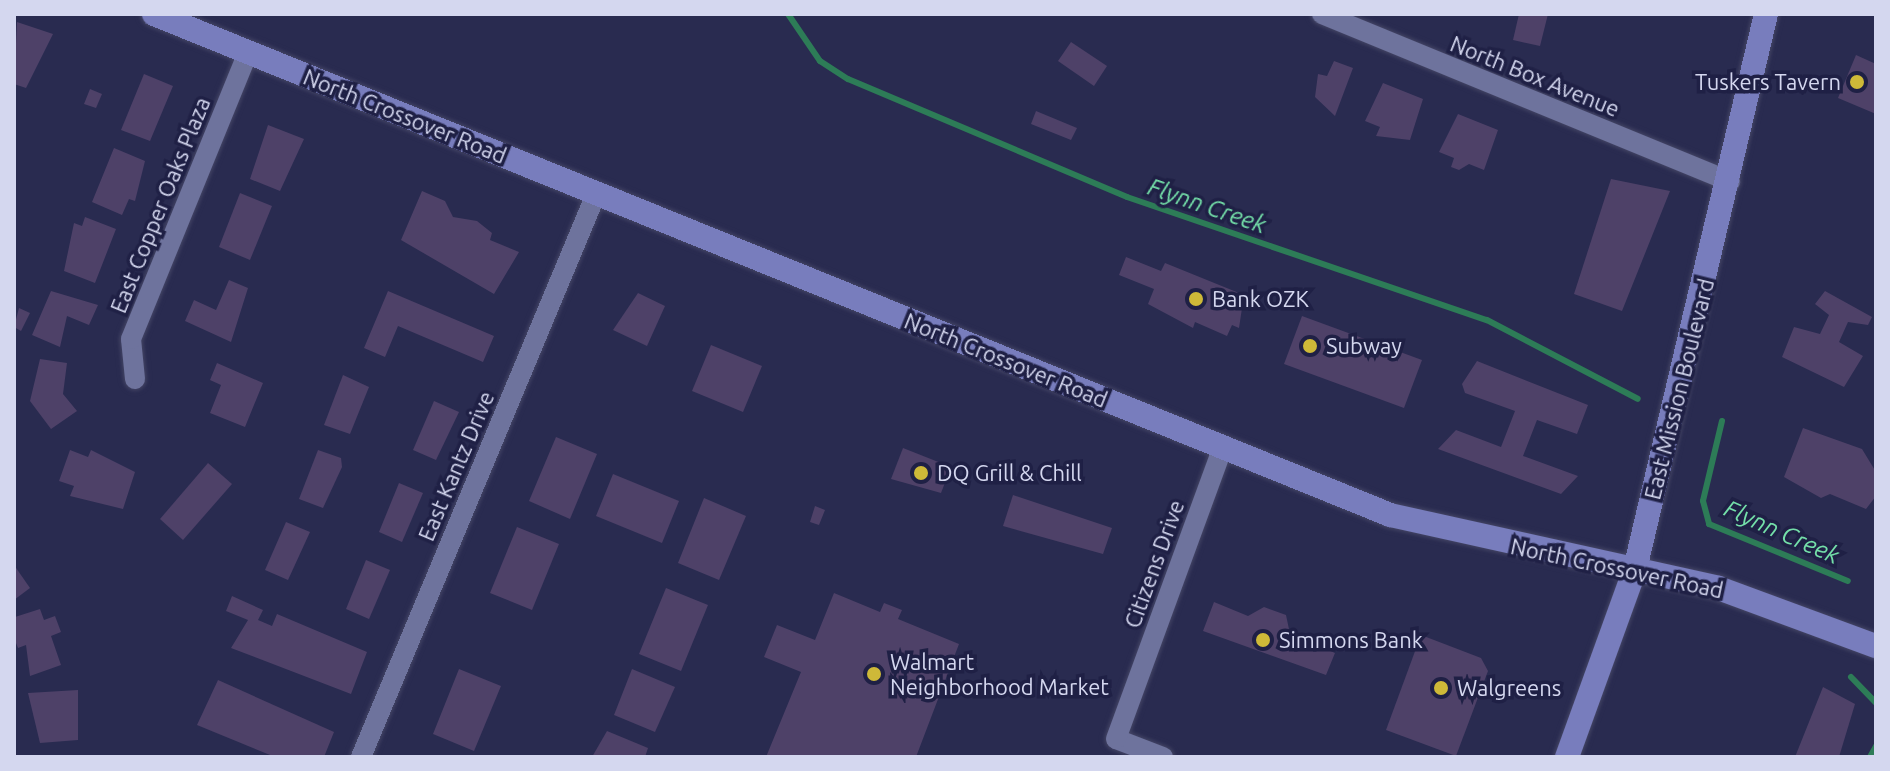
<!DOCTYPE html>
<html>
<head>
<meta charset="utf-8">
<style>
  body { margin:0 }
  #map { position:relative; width:1890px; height:771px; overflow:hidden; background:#292b50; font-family:Ubuntu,sans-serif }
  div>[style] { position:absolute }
  .stream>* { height:6px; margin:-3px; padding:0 3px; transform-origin:3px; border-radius:3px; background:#2d7c57 }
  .building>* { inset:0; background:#4e4168 }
  .roads { filter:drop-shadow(0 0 2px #444565) drop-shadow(0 0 2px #444565) }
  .minor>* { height:20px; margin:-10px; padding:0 10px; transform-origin:10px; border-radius:10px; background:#6e739d }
  .major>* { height:24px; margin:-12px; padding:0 12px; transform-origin:12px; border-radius:12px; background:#787dbd }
  .dots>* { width:22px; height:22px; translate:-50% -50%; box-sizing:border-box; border:4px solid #1f2045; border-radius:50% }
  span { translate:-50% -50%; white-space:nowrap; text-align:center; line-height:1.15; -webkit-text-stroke:7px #1f2045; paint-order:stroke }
  .street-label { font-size:22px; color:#d4d7ef }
  .poi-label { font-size:22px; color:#d4d7ef }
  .right { translate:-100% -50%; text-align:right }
  .left { translate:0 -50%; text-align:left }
  .water-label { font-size:24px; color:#74dfa9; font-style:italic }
  .frame { position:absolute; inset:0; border:16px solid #d4d7ef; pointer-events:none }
</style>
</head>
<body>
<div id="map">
  <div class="stream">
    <i style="left:788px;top:14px;width:57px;rotate:55.8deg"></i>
    <i style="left:820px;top:61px;width:33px;rotate:33deg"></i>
    <i style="left:848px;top:79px;width:303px;rotate:22.9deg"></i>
    <i style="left:1127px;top:197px;width:380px;rotate:18.9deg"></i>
    <i style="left:1487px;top:320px;width:170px;rotate:27.6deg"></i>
    <i style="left:1722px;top:421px;width:82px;rotate:103.4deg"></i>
    <i style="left:1703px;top:501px;width:24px;rotate:75deg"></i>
    <i style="left:1709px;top:524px;width:150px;rotate:22.3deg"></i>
    <i style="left:1851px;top:677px;width:36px;rotate:46deg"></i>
    <i style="left:1870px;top:757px;width:13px;rotate:-61deg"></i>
  </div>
  <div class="building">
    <i style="clip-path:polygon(1519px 14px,1548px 14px,1540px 46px,1513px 40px)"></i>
    <i style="clip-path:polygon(17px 22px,53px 34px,26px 88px,14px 84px)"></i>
    <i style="clip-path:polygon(1071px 42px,1107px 66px,1094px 86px,1058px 61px)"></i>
    <i style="clip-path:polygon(1856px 55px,1876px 64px,1876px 114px,1838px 98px)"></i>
    <i style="clip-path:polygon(1334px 61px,1353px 68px,1335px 116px,1315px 97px,1318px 74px,1327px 76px)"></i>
    <i style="clip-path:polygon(144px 74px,173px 86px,150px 141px,121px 130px)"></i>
    <i style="clip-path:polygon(1383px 83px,1423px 99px,1410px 140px,1376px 136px,1380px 127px,1365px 121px)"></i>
    <i style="clip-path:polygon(90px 89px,102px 94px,96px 108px,84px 104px)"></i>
    <i style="clip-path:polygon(1036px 111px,1077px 128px,1071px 140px,1031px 124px)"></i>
    <i style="clip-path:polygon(1458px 114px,1498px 130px,1484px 170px,1469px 164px,1459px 170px,1451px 167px,1454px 158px,1439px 152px)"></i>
    <i style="clip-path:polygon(268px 125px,304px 139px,280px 191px,250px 179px)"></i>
    <i style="clip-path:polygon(114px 148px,145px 161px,135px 201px,129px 199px,122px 215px,92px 202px)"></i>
    <i style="clip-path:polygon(1611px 179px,1670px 191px,1622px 311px,1574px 294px)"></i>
    <i style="clip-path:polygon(422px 191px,445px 201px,453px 217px,477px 221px,492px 233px,490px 240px,519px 252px,494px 294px,401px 240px)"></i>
    <i style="clip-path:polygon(240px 193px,272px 206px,250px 260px,219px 247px)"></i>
    <i style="clip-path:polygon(85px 217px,116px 229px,95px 283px,64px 271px,74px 223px,82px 226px)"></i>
    <i style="clip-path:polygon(1126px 257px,1161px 271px,1165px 263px,1244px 295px,1239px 328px,1232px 325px,1227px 336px,1195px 322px,1193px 328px,1148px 304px,1154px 289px,1119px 275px)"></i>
    <i style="clip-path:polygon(229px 280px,248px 288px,231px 342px,185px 321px,194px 300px,216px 310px)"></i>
    <i style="clip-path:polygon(51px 291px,98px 305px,89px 325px,67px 316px,60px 347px,32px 335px)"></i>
    <i style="clip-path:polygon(388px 291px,494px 336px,483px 362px,398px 326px,385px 357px,364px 348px)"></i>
    <i style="clip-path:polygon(1825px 291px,1872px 317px,1868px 325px,1848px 322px,1839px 342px,1863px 356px,1844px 387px,1782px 357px,1794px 327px,1820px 334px,1829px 315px,1815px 304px)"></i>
    <i style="clip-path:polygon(638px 293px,665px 306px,647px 346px,613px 330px)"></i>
    <i style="clip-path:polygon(19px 308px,30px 313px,21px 331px,14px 327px)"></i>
    <i style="clip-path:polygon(1302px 316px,1422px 360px,1404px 408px,1284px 364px)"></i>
    <i style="clip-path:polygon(711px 345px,762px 366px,743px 412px,692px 391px)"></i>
    <i style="clip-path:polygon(40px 359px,67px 363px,63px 394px,77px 411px,51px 429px,30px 401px)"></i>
    <i style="clip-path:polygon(1477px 361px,1588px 405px,1577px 434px,1537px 420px,1523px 456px,1578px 476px,1561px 494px,1438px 449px,1456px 430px,1501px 447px,1515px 411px,1465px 393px,1462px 384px)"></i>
    <i style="clip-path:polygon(217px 363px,263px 383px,245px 427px,210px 413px,221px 385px,210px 380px)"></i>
    <i style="clip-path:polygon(343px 375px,369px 387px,350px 434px,324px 425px)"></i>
    <i style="clip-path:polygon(434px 401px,459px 412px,436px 460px,413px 450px)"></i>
    <i style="clip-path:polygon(1803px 428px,1862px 449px,1876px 472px,1876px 496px,1866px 509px,1830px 494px,1821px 498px,1784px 477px)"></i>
    <i style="clip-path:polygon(556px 437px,597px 454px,570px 519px,529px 501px)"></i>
    <i style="clip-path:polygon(903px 448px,951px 467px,941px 493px,891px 479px)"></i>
    <i style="clip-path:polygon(70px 450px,88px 457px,91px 450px,135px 472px,123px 509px,70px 496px,74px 486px,59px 481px)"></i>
    <i style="clip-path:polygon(318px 450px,341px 458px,342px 467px,323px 508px,299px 499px)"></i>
    <i style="clip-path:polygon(208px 463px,232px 484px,183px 540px,160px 519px)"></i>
    <i style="clip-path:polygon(613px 474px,679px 501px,662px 543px,596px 516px)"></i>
    <i style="clip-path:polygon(399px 483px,423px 493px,402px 542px,379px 532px)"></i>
    <i style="clip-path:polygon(1013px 495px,1112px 528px,1103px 554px,1003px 526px)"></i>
    <i style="clip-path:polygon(704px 498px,746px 516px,719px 580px,678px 563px)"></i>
    <i style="clip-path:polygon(815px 506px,825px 510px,819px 525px,810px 522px)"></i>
    <i style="clip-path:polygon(286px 522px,310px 532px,288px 580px,265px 570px)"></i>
    <i style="clip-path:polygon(517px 527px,559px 544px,532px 610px,490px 593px)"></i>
    <i style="clip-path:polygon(366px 560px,390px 570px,369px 619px,346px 609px)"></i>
    <i style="clip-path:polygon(14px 565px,30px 588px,14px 600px)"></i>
    <i style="clip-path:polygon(666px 588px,708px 605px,681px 671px,639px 654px)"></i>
    <i style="clip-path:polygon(834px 593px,880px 612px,884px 603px,902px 610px,898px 619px,959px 644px,916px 757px,766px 757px,801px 672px,764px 657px,777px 625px,815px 640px)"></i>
    <i style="clip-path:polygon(232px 596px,263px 610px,258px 620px,272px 626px,277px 614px,367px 652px,351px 694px,231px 648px,248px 620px,226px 611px)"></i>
    <i style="clip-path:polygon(1214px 602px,1248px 616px,1264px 607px,1286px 615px,1290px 634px,1335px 653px,1326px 675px,1203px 631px)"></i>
    <i style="clip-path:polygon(40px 609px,44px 620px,55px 616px,61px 632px,51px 636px,61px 665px,30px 676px,26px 645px,18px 648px,14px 638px,15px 617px)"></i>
    <i style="clip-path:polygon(1421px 635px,1481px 658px,1488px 671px,1456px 756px,1386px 730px)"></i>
    <i style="clip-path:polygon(459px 669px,501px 686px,474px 751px,433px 734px)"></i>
    <i style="clip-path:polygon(632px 669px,675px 687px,655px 732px,614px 715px)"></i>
    <i style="clip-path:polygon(218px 680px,334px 732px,324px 757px,275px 757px,197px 725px)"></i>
    <i style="clip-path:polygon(1823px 687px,1855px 704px,1839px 757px,1795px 757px)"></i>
    <i style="clip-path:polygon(78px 690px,78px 740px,40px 743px,28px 693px)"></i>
    <i style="clip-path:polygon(607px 731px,648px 748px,645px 757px,592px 757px)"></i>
  </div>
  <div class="roads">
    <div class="minor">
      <i style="left:1322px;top:14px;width:441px;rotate:22.3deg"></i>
      <i style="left:135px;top:379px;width:40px;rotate:-95.7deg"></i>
      <i style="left:131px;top:339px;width:310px;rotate:-67.8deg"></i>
      <i style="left:361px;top:757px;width:610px;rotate:-67.34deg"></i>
      <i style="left:1163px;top:757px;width:50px;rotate:-159deg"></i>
      <i style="left:1116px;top:739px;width:309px;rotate:-69.9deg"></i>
    </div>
    <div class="major">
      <i style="left:154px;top:14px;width:1334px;rotate:22.06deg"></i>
      <i style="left:1390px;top:515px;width:336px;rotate:12.5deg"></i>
      <i style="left:1718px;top:588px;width:168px;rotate:20.2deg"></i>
      <i style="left:1567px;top:757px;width:200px;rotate:-70.1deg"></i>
      <i style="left:1635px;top:569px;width:570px;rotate:-76.72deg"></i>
    </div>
  </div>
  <div class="dots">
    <i style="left:1857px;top:82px;background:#ceb938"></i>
    <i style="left:1196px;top:299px;background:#ceb938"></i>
    <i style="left:1310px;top:346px;background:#ceb938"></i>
    <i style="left:921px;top:473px;background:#ceb938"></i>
    <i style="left:1263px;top:640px;background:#ceb938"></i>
    <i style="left:874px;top:674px;background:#ceb938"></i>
    <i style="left:1441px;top:688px;background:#ceb938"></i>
  </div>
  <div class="street-label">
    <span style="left:1535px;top:76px;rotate:22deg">North Box Avenue</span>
    <span style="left:405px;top:116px;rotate:22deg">North Crossover Road</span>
    <span style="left:160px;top:205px;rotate:-68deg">East Copper Oaks Plaza</span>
    <span style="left:1006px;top:360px;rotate:22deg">North Crossover Road</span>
    <span style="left:1679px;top:389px;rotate:-76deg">East Mission Boulevard</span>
    <span style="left:456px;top:466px;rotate:-67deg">East Kantz Drive</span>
    <span style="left:1154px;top:564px;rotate:-70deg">Citizens Drive</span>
    <span style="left:1617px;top:568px;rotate:12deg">North Crossover Road</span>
  </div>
  <div class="poi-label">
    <span class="right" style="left:1841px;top:82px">Tuskers Tavern</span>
    <span class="left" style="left:1212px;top:299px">Bank OZK</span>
    <span class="left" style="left:1326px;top:346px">Subway</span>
    <span class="left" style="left:937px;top:473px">DQ Grill &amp; Chill</span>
    <span class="left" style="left:1279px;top:640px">Simmons Bank</span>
    <span class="left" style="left:890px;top:674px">Walmart<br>Neighborhood Market</span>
    <span class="left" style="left:1457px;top:688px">Walgreens</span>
  </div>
  <div class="water-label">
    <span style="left:1207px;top:206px;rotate:19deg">Flynn Creek</span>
    <span style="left:1782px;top:532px;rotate:24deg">Flynn Creek</span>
  </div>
  <div class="frame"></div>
</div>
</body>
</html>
